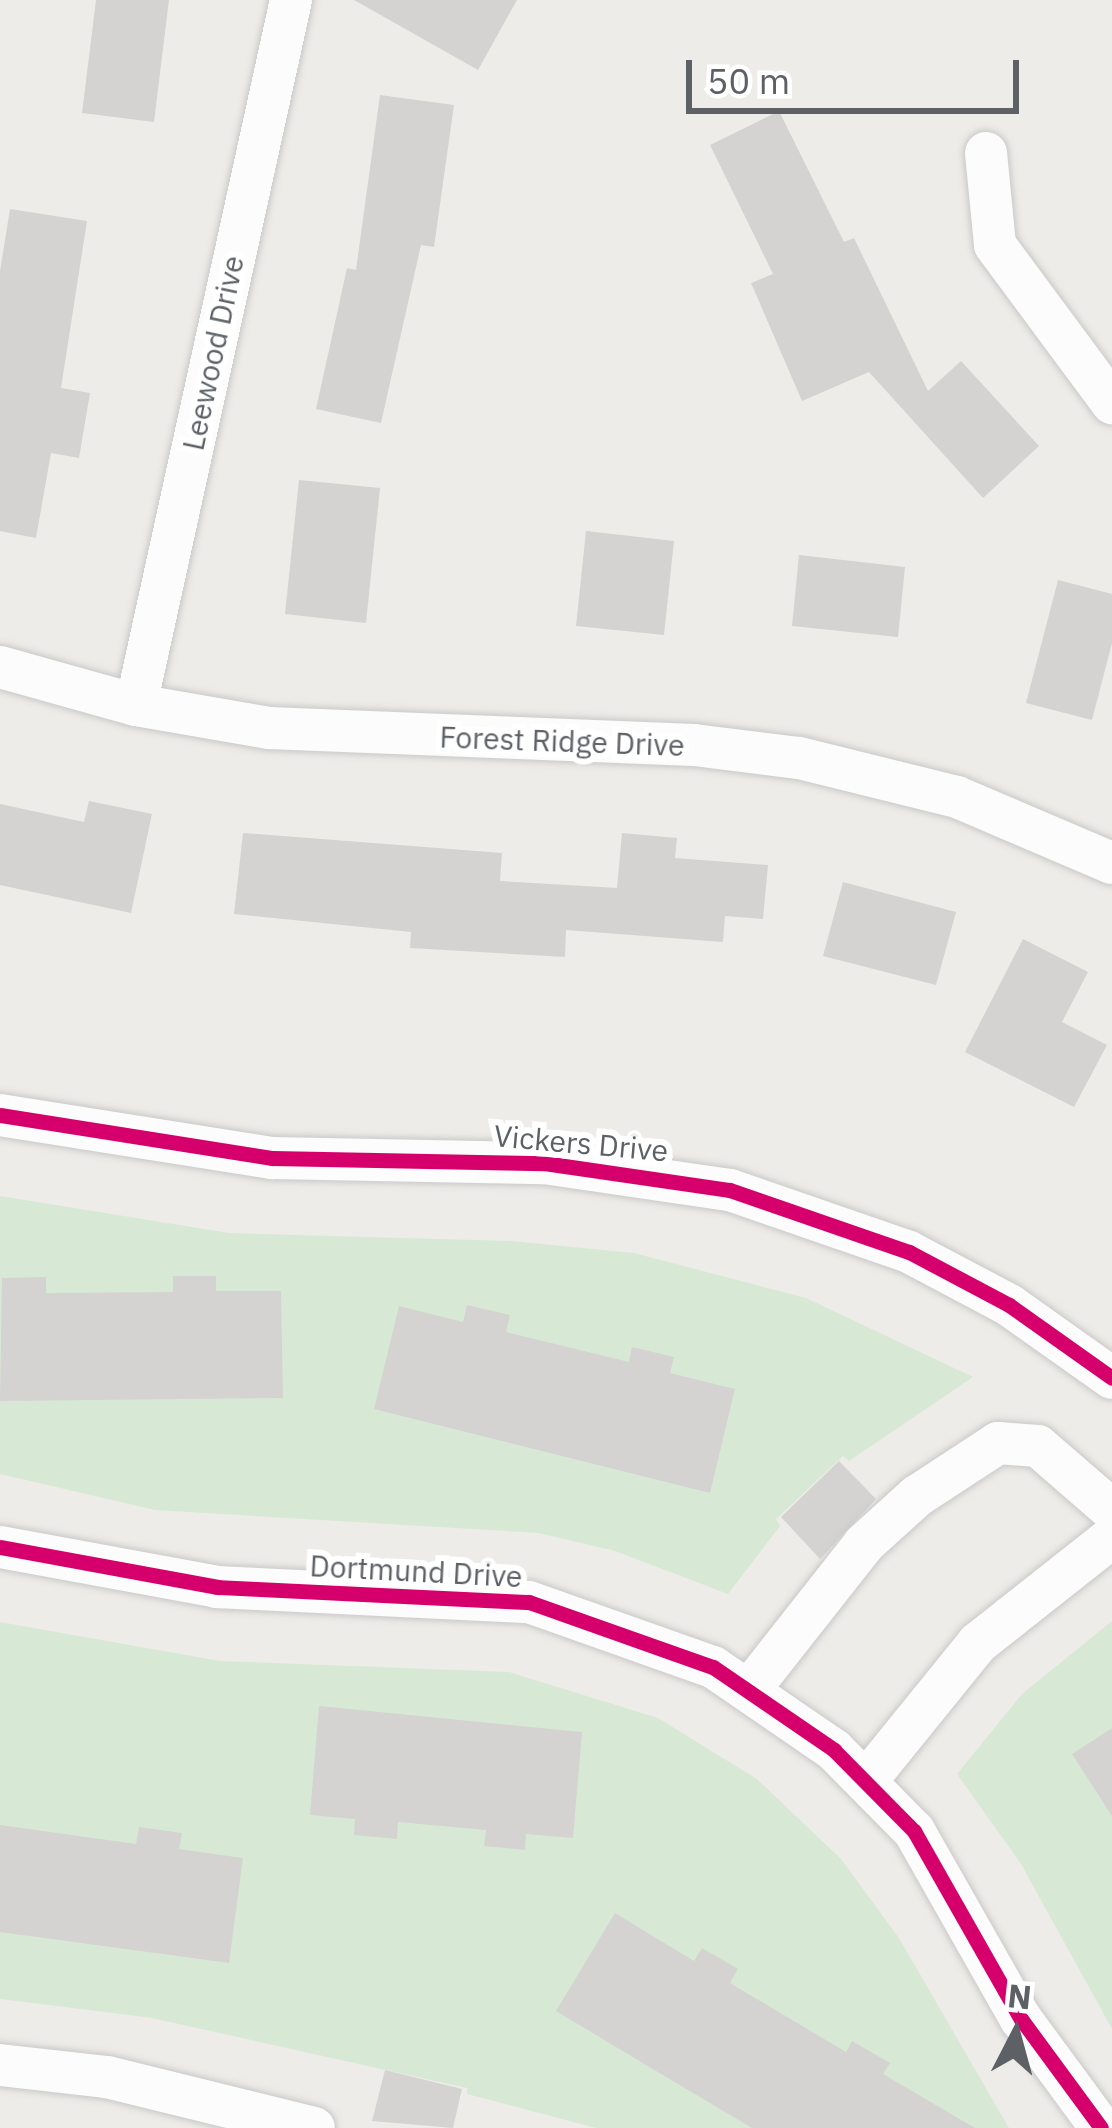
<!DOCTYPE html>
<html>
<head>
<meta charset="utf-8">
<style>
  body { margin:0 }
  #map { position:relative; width:1112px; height:2128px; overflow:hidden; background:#eeece8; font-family:"IBM Plex Sans",sans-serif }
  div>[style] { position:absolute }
  .green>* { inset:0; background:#d7e9d4 }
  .building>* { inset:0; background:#d4d3d1 }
  .roads { filter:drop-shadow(0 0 3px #c9c9c9) drop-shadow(0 0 3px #c9c9c9) }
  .street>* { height:42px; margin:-21px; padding:0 21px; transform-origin:21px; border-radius:21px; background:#fcfcfc }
  .cycleway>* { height:15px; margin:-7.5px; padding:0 7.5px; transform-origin:7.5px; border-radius:7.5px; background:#d6006c }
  span { translate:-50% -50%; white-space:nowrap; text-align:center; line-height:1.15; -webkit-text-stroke:12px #fff; paint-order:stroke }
  .street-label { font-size:30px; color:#5d6166 }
  .north { position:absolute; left:956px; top:1972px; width:120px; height:120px; -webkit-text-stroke:9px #fff; paint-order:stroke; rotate:6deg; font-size:33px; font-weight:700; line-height:48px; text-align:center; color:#5d6166 }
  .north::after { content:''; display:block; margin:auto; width:42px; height:54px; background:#5d6166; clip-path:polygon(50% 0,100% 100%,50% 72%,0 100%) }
  .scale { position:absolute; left:686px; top:60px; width:333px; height:54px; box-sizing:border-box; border:6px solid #5d6166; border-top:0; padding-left:15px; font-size:36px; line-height:42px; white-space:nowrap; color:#5d6166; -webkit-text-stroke:9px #fff; paint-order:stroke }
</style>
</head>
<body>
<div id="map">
  <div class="green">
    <i style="clip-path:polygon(0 1196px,229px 1233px,512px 1241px,634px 1253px,806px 1298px,973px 1377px,849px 1461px,843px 1456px,776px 1519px,780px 1526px,728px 1594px,615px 1551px,539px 1533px,155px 1510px,0 1474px)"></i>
    <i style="clip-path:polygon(1112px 1621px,1112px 2029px,1021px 1864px,957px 1774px,1022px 1694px)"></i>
    <i style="clip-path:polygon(0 1622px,220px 1661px,509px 1672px,658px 1718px,757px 1779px,841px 1859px,899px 1938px,1009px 2128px,596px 2128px,467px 2094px,467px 2088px,152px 2018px,0 1999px)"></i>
  </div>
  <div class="building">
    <i style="clip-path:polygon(96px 0,169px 0,154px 122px,82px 113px)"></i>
    <i style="clip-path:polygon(354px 0,517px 0,478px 70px)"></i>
    <i style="clip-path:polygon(380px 95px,454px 105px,434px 247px,421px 245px,381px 423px,316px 409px,347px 268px,356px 270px)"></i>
    <i style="clip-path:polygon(779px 111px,844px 242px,854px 238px,928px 391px,961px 361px,1039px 446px,983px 498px,869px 372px,802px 401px,751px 283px,773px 274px,710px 145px)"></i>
    <i style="clip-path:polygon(10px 209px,87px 221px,61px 388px,90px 393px,79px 458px,51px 453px,36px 538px,0 531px,0 271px)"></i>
    <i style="clip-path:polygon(299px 480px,380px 488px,366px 623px,285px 614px)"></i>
    <i style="clip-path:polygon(586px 531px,674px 541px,664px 635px,576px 626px)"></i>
    <i style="clip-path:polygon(799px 555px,905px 567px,898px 637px,792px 626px)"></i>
    <i style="clip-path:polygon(1058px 580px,1112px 594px,1112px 643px,1092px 720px,1026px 703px)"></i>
    <i style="clip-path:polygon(89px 801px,152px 814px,131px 913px,0 885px,0 804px,84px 822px)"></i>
    <i style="clip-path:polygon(243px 833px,502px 853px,500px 881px,617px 888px,622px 833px,677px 838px,675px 858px,768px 865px,763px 919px,725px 916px,723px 942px,566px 930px,565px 957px,410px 948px,411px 932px,234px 914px)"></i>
    <i style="clip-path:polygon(843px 882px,956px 912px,936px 985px,823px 956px)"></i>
    <i style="clip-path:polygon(1023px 939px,1088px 972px,1062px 1022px,1107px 1045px,1074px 1107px,965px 1052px)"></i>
    <i style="clip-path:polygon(173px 1276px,216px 1276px,216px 1291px,281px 1291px,283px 1398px,0 1401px,2px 1278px,46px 1277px,46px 1293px,173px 1292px)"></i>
    <i style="clip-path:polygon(467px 1305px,510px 1315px,506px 1332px,629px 1362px,632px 1347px,674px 1357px,670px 1373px,735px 1389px,710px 1493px,374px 1409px,399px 1306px,463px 1322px)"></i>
    <i style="clip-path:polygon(839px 1461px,876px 1499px,820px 1559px,781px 1517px)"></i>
    <i style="clip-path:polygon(319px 1706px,582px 1732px,573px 1838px,526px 1834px,525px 1850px,505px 1848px,484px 1846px,486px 1830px,398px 1822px,397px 1839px,354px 1835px,355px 1819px,310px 1815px)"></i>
    <i style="clip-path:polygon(1112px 1728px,1112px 1816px,1072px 1754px)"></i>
    <i style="clip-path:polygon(0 1825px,136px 1844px,139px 1827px,182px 1833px,179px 1849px,243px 1858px,229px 1963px,0 1932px)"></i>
    <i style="clip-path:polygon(615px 1913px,694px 1961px,702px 1948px,738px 1969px,730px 1983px,846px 2052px,852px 2041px,890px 2063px,883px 2074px,975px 2128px,752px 2128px,646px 2065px,556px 2011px)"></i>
    <i style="clip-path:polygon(385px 2070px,462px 2089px,453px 2128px,372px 2121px)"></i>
  </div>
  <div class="roads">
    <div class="street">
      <i style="left:986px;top:153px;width:92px;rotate:84.4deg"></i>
      <i style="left:995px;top:245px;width:197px;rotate:53.5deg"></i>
      <i style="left:0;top:667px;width:141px;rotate:15.6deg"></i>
      <i style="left:136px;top:705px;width:135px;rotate:9.8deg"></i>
      <i style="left:269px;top:728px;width:425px;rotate:2.3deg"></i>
      <i style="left:694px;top:745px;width:106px;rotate:7.1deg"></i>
      <i style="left:799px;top:758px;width:163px;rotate:13.9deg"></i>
      <i style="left:957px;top:797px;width:168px;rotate:23.1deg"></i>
      <i style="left:136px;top:705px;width:722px;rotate:-77.6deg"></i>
      <i style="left:0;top:1115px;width:275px;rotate:9deg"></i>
      <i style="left:272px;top:1158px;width:272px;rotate:1.1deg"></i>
      <i style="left:544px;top:1163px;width:188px;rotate:8.3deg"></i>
      <i style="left:730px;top:1190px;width:189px;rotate:19.1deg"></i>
      <i style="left:909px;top:1252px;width:113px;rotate:27.9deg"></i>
      <i style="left:1009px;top:1305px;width:126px;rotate:35.3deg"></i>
      <i style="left:0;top:1547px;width:221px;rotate:10.4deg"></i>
      <i style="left:217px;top:1587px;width:312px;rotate:2.8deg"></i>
      <i style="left:529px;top:1602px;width:195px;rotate:19.5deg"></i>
      <i style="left:713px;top:1667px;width:147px;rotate:34.4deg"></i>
      <i style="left:834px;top:1750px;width:114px;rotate:45.4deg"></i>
      <i style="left:914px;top:1831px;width:216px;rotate:60.4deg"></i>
      <i style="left:1021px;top:2019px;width:135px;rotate:53.7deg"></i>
      <i style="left:750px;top:1689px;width:184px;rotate:-51.8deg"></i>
      <i style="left:864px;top:1544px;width:72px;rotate:-42.2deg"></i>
      <i style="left:917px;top:1496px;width:97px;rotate:-33.2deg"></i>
      <i style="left:998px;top:1443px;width:40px;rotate:4.3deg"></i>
      <i style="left:1038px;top:1446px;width:98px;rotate:40.9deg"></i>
      <i style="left:867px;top:1780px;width:176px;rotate:-51deg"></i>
      <i style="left:978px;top:1643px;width:171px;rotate:-38.3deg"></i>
      <i style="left:0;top:2065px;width:108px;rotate:6.4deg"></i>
      <i style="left:107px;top:2077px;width:213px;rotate:13.8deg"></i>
    </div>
  </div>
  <div class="cycleway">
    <i style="left:0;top:1115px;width:275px;rotate:9deg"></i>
    <i style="left:272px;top:1158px;width:272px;rotate:1.1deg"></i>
    <i style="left:544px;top:1163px;width:188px;rotate:8.3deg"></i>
    <i style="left:730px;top:1190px;width:189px;rotate:19.1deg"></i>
    <i style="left:909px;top:1252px;width:113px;rotate:27.9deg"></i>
    <i style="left:1009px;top:1305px;width:126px;rotate:35.3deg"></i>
    <i style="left:0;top:1547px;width:221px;rotate:10.4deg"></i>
    <i style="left:217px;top:1587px;width:312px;rotate:2.8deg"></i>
    <i style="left:529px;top:1602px;width:195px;rotate:19.5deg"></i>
    <i style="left:713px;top:1667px;width:147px;rotate:34.4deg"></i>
    <i style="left:834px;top:1750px;width:114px;rotate:45.4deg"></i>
    <i style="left:914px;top:1831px;width:216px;rotate:60.4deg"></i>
    <i style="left:1021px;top:2019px;width:135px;rotate:53.7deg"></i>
  </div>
  <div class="street-label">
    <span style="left:213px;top:353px;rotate:-78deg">Leewood Drive</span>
    <span style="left:562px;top:741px;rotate:2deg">Forest Ridge Drive</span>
    <span style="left:581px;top:1143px;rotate:5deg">Vickers Drive</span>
    <span style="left:416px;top:1571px;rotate:3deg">Dortmund Drive</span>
  </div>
  <div class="north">N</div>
  <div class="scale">50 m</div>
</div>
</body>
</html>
